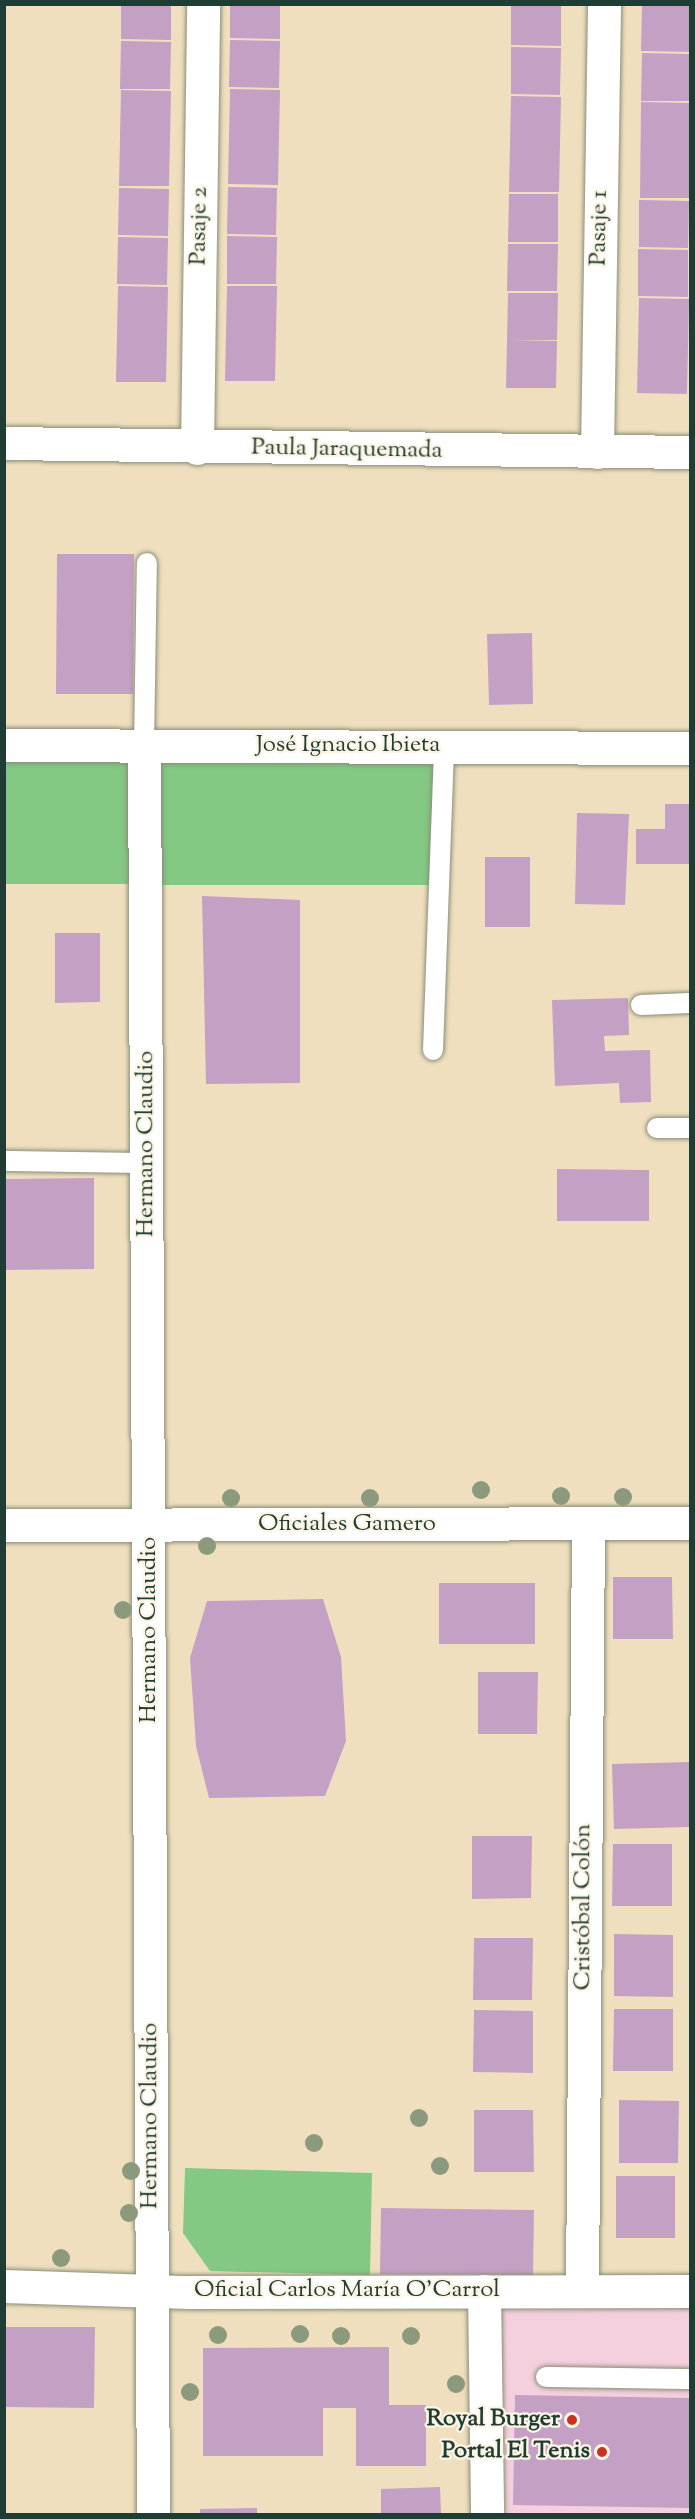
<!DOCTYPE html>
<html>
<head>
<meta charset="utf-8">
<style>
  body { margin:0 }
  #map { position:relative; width:695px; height:2519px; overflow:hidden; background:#f0dfbe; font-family:"Sorts Mill Goudy",serif }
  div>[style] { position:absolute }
  .built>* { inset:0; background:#f4cfdd }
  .green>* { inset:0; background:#83c883 }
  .building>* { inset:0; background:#c5a0c5 }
  .roads { filter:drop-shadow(0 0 2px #888e79) drop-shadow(0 0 2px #888e79) }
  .service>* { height:20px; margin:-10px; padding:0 10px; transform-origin:10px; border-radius:10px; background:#fff }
  .minor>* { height:33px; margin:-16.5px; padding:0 16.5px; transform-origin:16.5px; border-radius:16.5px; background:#fff }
  .tertiary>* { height:33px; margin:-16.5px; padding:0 16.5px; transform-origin:16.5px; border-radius:16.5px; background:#fff }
  .trees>* { width:18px; height:18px; margin:-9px; border-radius:50%; background:#8b997d }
  .dots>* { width:16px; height:16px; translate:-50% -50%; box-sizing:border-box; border:3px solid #fcf5e5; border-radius:50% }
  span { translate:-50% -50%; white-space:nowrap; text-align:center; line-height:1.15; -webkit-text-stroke:4.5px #fcf5e5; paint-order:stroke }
  .street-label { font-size:24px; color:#1f3d34 }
  .poi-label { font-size:24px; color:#1f3d34; font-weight:700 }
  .right { translate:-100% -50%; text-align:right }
  .frame { position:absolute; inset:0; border:6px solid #1f3d34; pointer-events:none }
</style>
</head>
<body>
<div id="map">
  <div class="built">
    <i style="clip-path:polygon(502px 2307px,690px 2308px,690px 2514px,506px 2514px)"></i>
  </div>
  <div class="green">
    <i style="clip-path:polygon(4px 758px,133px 758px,133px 884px,5px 884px)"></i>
    <i style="clip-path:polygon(433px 759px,433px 885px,156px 885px,156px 760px)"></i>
    <i style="clip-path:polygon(185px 2168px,372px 2173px,370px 2275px,210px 2271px,183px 2233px)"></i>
  </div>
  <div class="building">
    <i style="clip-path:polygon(121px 4px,171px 4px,171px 40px,121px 39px)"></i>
    <i style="clip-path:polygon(230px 4px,280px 4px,280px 39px,230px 38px)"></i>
    <i style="clip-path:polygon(511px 4px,561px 4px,561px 46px,511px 45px)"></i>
    <i style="clip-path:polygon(642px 4px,690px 4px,690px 52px,641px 51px)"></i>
    <i style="clip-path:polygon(230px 40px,280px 41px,279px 88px,229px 87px)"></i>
    <i style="clip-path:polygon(121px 41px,171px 42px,170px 89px,120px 89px)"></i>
    <i style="clip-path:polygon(511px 47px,561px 48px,560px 95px,511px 94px)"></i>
    <i style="clip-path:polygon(642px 53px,690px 54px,690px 101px,641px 101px)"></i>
    <i style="clip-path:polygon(230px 89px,280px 90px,278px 185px,228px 184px)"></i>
    <i style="clip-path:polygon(121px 90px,171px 91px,169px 186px,119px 186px)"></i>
    <i style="clip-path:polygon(511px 96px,561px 97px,559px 192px,509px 192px)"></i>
    <i style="clip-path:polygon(641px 102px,690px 103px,689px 198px,640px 198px)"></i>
    <i style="clip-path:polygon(228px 187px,277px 188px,276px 235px,227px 234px)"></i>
    <i style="clip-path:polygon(119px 188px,169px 189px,168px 236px,118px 235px)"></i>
    <i style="clip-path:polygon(509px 194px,558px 194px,558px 242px,508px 242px)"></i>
    <i style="clip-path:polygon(639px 200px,689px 201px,688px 248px,639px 247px)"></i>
    <i style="clip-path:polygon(227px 236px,277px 237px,276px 284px,227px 284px)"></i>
    <i style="clip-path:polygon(118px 237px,168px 238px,167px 285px,117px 284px)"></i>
    <i style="clip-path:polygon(508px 244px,558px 244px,557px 291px,507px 291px)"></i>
    <i style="clip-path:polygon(638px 249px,688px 250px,688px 297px,638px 296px)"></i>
    <i style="clip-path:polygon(118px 286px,168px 287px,166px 382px,116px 382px)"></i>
    <i style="clip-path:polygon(227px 286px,277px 286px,275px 381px,225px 381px)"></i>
    <i style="clip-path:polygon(508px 293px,558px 293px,557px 340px,510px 340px,557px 341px,556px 388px,506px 388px)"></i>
    <i style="clip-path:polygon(639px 298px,689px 299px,687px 394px,637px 393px)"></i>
    <i style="clip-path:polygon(57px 554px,134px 554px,133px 694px,56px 694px)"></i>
    <i style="clip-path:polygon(532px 633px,533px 704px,489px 705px,487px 634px)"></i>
    <i style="clip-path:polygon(665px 804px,690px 804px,690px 864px,636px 864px,636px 829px,665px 829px)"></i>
    <i style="clip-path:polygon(577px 813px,629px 814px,625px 905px,575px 904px)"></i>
    <i style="clip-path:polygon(485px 857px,530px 857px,530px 927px,485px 927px)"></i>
    <i style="clip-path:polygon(202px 896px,300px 900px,300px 1083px,206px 1084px)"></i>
    <i style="clip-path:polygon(55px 933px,100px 933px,100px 1002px,55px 1003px)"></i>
    <i style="clip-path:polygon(628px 998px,629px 1035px,604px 1036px,605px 1051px,650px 1050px,651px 1102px,620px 1103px,619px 1083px,555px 1086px,552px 1000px)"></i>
    <i style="clip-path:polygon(557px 1169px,649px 1170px,649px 1221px,557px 1221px)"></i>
    <i style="clip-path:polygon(94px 1178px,94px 1269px,4px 1270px,4px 1179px)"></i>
    <i style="clip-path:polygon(613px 1577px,672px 1577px,673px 1639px,613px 1639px)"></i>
    <i style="clip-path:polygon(439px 1583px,535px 1583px,535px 1644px,439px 1644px)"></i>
    <i style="clip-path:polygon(323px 1599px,341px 1657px,346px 1741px,325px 1796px,209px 1798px,196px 1746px,190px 1658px,207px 1601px)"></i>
    <i style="clip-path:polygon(478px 1672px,538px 1672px,537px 1734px,478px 1734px)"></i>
    <i style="clip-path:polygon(690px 1762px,690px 1827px,614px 1829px,612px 1764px)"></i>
    <i style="clip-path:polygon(472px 1836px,532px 1836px,531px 1898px,472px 1899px)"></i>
    <i style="clip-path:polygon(613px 1844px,672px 1844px,672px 1906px,612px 1906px)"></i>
    <i style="clip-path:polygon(614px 1934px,673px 1935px,673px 1997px,614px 1996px)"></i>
    <i style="clip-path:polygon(474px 1938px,533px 1938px,532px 2000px,473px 2000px)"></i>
    <i style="clip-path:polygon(614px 2009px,673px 2009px,673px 2071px,613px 2071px)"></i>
    <i style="clip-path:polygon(474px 2010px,533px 2011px,533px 2073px,473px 2072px)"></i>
    <i style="clip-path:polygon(619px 2100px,679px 2101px,678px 2163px,619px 2163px)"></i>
    <i style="clip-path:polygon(474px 2110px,533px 2110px,534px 2172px,474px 2172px)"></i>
    <i style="clip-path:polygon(616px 2176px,675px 2176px,675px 2238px,616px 2238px)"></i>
    <i style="clip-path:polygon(381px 2208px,534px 2210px,533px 2275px,380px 2274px)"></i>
    <i style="clip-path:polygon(4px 2327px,95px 2327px,94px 2408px,4px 2407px)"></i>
    <i style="clip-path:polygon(389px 2347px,389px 2405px,426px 2405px,426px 2466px,356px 2466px,356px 2408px,323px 2408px,323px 2456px,203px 2456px,203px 2348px)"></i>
    <i style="clip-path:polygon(515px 2395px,690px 2398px,690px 2508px,513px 2505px)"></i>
    <i style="clip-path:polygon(440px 2487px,441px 2514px,381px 2514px,381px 2489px)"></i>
    <i style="clip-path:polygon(257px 2508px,257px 2514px,200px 2514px,200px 2509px)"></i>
  </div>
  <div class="roads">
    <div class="service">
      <i style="left:144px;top:746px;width:183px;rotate:-89.1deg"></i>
      <i style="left:641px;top:1005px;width:49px;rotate:-2.3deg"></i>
      <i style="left:433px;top:1050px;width:303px;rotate:-87.9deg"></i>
      <i style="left:657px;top:1128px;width:33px"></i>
      <i style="left:4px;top:1161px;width:143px;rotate:0.8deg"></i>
      <i style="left:546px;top:2377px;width:144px;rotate:0.8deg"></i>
    </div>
    <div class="minor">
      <i style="left:197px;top:448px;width:444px;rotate:-89.2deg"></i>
      <i style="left:597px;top:452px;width:448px;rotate:-89.1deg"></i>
      <i style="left:4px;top:745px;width:686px;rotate:0.25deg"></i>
      <i style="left:144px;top:746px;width:1768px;rotate:89.71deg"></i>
      <i style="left:4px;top:1525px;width:686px;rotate:-0.17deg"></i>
      <i style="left:582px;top:2291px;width:767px;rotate:-89.55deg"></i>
    </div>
    <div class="tertiary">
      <i style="left:4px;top:443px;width:686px;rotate:0.75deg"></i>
      <i style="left:4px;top:2286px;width:185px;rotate:1.9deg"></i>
      <i style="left:189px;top:2292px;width:501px;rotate:-0.11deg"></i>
      <i style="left:484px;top:2291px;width:223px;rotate:89.2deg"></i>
    </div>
  </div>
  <div class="trees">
    <i style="left:481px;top:1490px"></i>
    <i style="left:561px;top:1496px"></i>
    <i style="left:623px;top:1497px"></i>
    <i style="left:231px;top:1498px"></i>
    <i style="left:370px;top:1498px"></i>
    <i style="left:207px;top:1546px"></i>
    <i style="left:123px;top:1610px"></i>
    <i style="left:419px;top:2118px"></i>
    <i style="left:314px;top:2143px"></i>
    <i style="left:440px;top:2166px"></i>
    <i style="left:131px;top:2171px"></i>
    <i style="left:129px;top:2213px"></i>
    <i style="left:61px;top:2258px"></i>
    <i style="left:300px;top:2334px"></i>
    <i style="left:218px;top:2335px"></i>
    <i style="left:341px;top:2336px"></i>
    <i style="left:411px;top:2336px"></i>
    <i style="left:456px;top:2384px"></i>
    <i style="left:190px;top:2392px"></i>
  </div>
  <div class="dots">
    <i style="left:572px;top:2420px;background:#c8321e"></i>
    <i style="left:602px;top:2452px;background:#c8321e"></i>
  </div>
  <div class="street-label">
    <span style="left:200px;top:226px;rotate:-89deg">Pasaje 2</span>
    <span style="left:600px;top:228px;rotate:-89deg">Pasaje 1</span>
    <span style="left:347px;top:450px;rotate:1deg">Paula Jaraquemada</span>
    <span style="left:348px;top:746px">José Ignacio Ibieta</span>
    <span style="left:147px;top:1144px;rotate:-90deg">Hermano Claudio</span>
    <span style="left:347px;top:1525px">Oficiales Gamero</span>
    <span style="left:150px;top:1630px;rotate:-90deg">Hermano Claudio</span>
    <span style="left:584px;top:1907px;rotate:-90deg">Cristóbal Colón</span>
    <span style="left:151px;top:2116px;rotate:-90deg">Hermano Claudio</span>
    <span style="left:347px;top:2291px">Oficial Carlos María O'Carrol</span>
  </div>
  <div class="poi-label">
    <span class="right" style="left:560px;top:2420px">Royal Burger</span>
    <span class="right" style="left:590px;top:2452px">Portal El Tenis</span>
  </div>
  <div class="frame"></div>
</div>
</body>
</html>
